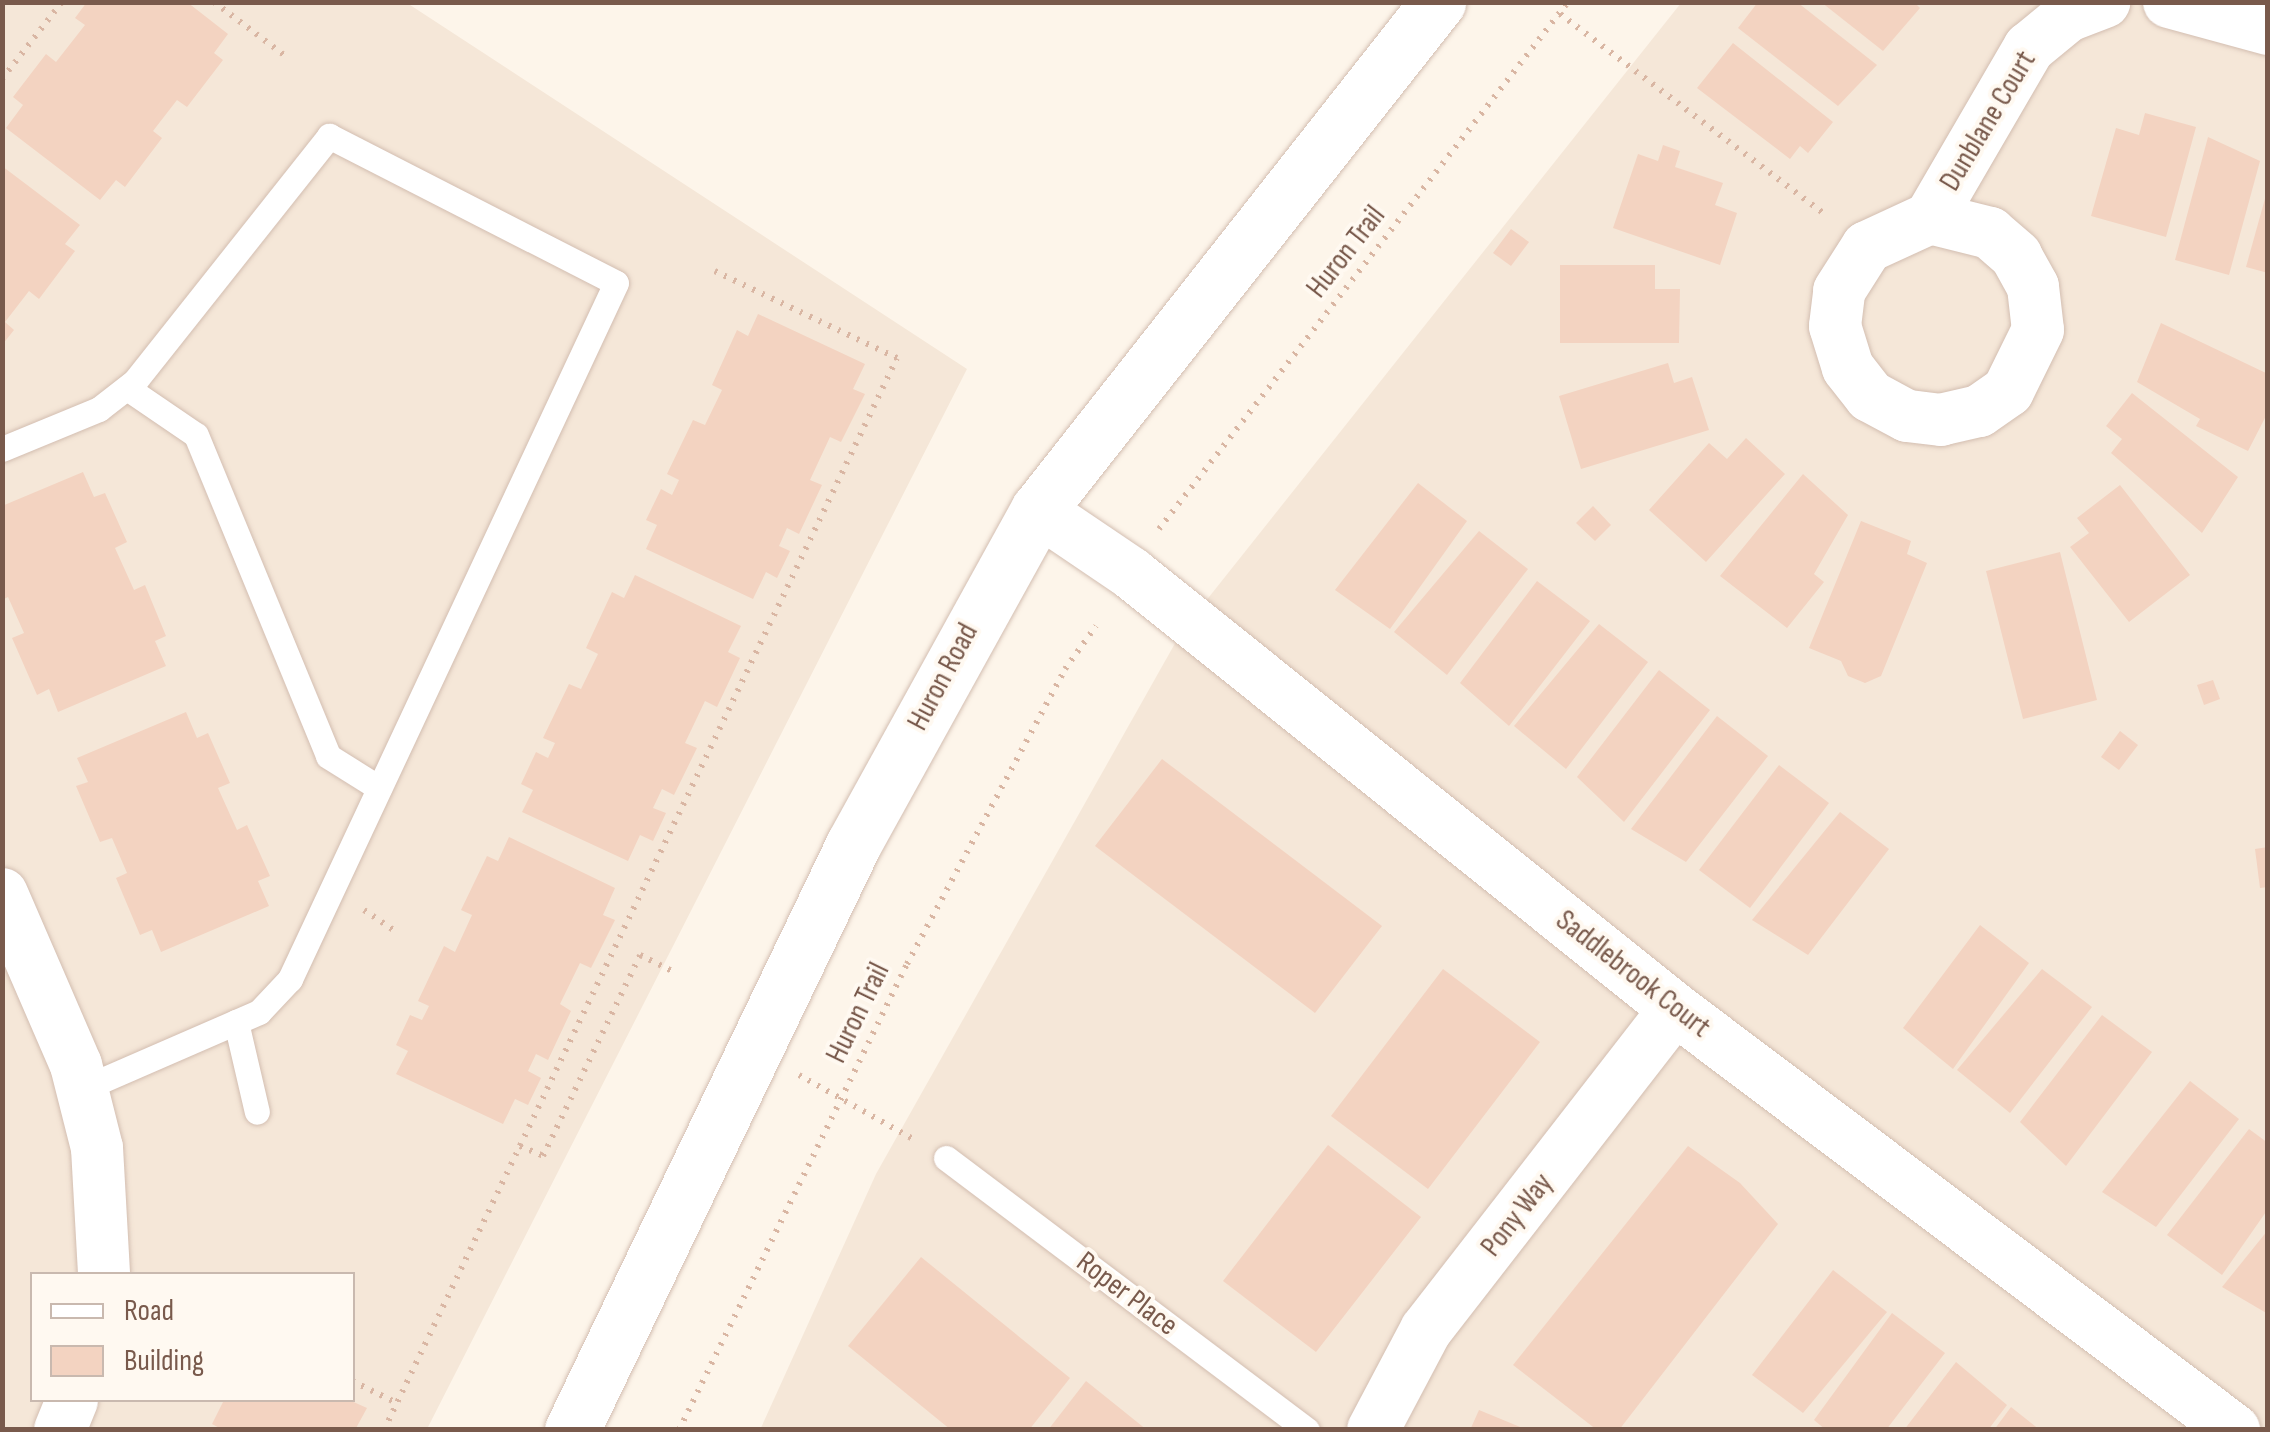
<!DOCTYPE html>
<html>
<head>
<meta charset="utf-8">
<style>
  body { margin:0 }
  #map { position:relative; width:2270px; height:1432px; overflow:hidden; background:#fdf5ea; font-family:"Sofia Sans Condensed",sans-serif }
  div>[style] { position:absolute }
  .residential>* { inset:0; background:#f5e7d8 }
  .building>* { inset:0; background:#f3d3c1 }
  .path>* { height:6px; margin-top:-3px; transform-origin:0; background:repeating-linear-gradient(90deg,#d9b6a3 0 2.5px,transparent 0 10.5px) }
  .roads { filter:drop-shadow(0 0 2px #d3beb1) drop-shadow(0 0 2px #d3beb1) }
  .service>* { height:25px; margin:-12.5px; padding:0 12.5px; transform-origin:12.5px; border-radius:12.5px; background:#fff }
  .minor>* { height:52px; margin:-26px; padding:0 26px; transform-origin:26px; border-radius:26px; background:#fff }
  .secondary>* { height:55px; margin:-27.5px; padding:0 27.5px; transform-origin:27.5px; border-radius:27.5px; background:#fff }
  span { translate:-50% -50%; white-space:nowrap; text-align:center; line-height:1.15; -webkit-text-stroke:8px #fff9f1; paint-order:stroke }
  .street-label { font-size:30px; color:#795a4c }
  .frame { position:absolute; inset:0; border:5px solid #795a4c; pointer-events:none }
  .legend { position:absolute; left:30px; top:1272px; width:325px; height:130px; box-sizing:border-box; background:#fff9f1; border:2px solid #c9b9af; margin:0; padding:12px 18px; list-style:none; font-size:30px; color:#795a4c }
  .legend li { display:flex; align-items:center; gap:20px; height:50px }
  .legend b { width:50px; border:2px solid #c9b9af }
</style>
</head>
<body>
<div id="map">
  <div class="residential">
    <i style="clip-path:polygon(evenodd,3px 3px,407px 3px,967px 369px,427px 1429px,3px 1429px,3px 3px,32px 1274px,352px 1274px,352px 1400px,32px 1400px,32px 1274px)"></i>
    <i style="clip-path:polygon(1681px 3px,2267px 3px,2267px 1429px,760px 1430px,876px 1174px,1182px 631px)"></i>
  </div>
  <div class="building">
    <i style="clip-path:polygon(87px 2px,187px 2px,228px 34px,214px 53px,223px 60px,187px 107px,177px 100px,153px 131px,162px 138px,125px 187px,116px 180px,100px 200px,6px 128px,23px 105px,13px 97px,46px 54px,56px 62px,85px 25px,75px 18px)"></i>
    <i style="clip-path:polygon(1758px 2px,1797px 2px,1877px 65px,1838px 106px,1738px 28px)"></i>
    <i style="clip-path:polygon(1821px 2px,1914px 2px,1920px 8px,1883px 51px)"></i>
    <i style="clip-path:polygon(1733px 43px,1833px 122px,1808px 153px,1800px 146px,1790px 159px,1697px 88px)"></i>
    <i style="clip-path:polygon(2145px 113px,2196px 127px,2166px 237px,2091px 216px,2116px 128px,2139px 135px)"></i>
    <i style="clip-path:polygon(2208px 137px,2260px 161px,2229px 275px,2175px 260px)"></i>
    <i style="clip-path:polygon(1663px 145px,1680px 151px,1675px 167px,1723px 183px,1715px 205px,1737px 213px,1720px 265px,1613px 228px,1638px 154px,1658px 161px)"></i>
    <i style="clip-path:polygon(2px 166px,80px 225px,65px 244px,75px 251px,39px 299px,29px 291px,5px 322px,14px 330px,2px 345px)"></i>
    <i style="clip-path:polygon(2266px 195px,2268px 195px,2268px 273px,2246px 267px)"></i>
    <i style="clip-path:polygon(1511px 229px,1529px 242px,1511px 266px,1493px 253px)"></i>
    <i style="clip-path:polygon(1560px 265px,1655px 265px,1655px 289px,1680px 289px,1679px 343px,1560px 343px)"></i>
    <i style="clip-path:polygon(758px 314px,865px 364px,853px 389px,865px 394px,841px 442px,830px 437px,810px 480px,822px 485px,799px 534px,787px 528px,779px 546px,790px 551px,777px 578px,766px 572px,753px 599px,646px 549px,657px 525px,646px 520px,661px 489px,672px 495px,679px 480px,667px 474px,693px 420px,705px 425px,722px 390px,712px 385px,737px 330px,748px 336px)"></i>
    <i style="clip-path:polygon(2161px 323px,2268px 374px,2268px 412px,2248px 451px,2196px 426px,2200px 419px,2137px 382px)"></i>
    <i style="clip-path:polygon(1668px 363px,1674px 383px,1692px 377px,1709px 430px,1581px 469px,1559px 396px)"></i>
    <i style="clip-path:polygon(2132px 393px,2238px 477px,2202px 533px,2111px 453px,2122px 439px,2106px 426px)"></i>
    <i style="clip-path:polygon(1746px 438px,1785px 474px,1706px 562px,1649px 510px,1709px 443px,1727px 459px)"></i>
    <i style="clip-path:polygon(83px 472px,94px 497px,105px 493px,127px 542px,115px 548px,134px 590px,145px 585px,166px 636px,155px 641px,166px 666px,58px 712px,49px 689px,37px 695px,12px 638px,24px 633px,8px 597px,2px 600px,2px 506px)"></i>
    <i style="clip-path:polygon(1803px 474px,1848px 515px,1814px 574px,1824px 582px,1787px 628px,1720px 576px)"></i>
    <i style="clip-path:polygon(1418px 483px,1467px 521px,1390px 629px,1335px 590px)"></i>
    <i style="clip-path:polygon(2120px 485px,2190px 575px,2129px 622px,2070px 547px,2089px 533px,2077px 518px)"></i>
    <i style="clip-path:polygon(1593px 506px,1611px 525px,1595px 541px,1576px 523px)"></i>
    <i style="clip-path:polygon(1861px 521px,1911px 541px,1907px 554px,1927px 563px,1881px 676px,1865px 683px,1848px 676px,1841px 661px,1809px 648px)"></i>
    <i style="clip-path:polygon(1479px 531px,1528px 569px,1447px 675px,1394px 632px)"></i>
    <i style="clip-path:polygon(2060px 552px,2097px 700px,2023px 719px,1986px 571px)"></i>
    <i style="clip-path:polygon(635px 575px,741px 626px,728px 652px,740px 658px,717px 707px,705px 701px,685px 743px,697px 748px,674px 795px,662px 789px,653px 808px,666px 813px,653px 841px,640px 835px,628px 861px,522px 812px,533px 790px,521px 784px,536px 752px,548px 758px,555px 743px,543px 738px,569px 684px,581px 689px,598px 654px,586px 648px,612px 592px,624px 598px)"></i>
    <i style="clip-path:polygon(1537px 581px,1590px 621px,1509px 726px,1460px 683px)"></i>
    <i style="clip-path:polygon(1599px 624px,1648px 662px,1566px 769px,1514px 726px)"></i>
    <i style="clip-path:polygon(1659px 670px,1710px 710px,1624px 822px,1577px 777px)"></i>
    <i style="clip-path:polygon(2213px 680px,2220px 699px,2204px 705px,2197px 685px)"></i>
    <i style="clip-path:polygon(186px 712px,197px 738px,208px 733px,230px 783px,218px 788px,237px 830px,247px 825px,270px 876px,258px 881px,269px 906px,161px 952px,152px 930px,140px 935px,116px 878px,127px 873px,112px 838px,100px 842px,76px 786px,88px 782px,77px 758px)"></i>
    <i style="clip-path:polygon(1717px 716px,1768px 756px,1686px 862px,1631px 829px)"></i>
    <i style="clip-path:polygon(2120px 731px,2138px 745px,2119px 770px,2101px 757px)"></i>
    <i style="clip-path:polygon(1162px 759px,1382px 926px,1315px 1013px,1095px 846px)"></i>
    <i style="clip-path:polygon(1779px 765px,1829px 803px,1750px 908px,1699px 870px)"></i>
    <i style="clip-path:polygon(1840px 812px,1889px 849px,1808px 955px,1752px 920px)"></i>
    <i style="clip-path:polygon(509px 837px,615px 888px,603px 915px,615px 920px,591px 968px,580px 963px,560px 1004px,571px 1011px,548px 1060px,536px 1054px,528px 1071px,541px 1078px,528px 1105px,515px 1099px,503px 1124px,396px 1074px,408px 1051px,396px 1045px,410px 1015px,422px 1020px,429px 1006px,418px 1001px,444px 946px,455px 952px,472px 915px,461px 910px,487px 856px,498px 861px)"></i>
    <i style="clip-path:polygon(2268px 847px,2268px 887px,2260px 888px,2255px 849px)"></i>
    <i style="clip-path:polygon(1980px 925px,2029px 963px,1953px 1069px,1903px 1028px)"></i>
    <i style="clip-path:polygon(1443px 969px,1540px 1042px,1428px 1189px,1331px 1116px)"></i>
    <i style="clip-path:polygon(2042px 969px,2092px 1007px,2010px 1113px,1957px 1070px)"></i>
    <i style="clip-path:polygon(2102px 1015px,2152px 1052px,2066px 1166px,2020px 1122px)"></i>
    <i style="clip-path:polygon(2190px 1081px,2239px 1119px,2156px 1227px,2102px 1192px)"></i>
    <i style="clip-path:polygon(2249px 1129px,2268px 1143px,2268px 1209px,2222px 1275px,2167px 1235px)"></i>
    <i style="clip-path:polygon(1328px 1145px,1421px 1217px,1316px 1352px,1223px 1281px)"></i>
    <i style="clip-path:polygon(1688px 1146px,1740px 1183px,1778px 1224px,1619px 1430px,1597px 1430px,1513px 1365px)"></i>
    <i style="clip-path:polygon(2268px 1230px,2268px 1314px,2222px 1287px)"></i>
    <i style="clip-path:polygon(921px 1257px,1070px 1378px,1029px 1430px,951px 1430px,848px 1346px)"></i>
    <i style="clip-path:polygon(1833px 1270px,1887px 1312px,1803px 1413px,1752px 1375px)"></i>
    <i style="clip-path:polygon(1892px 1313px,1945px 1353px,1886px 1430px,1826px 1430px,1814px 1420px)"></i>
    <i style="clip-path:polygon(1956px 1362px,2007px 1405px,1988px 1430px,1904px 1430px)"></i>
    <i style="clip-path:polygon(1086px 1381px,1147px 1430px,1048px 1430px)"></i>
    <i style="clip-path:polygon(224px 1400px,349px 1400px,367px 1408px,355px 1430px,223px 1430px,212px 1424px)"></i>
    <i style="clip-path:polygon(2011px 1407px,2040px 1430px,1994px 1430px)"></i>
    <i style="clip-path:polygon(1479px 1410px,1525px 1429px,1525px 1430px,1470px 1430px)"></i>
  </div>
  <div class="path">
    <i style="left:214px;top:2px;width:88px;rotate:37.1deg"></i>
    <i style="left:1560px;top:14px;width:333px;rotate:37.1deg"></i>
    <i style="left:2px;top:79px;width:98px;rotate:-52.1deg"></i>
    <i style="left:1159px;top:529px;width:667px;rotate:-52.19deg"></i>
    <i style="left:364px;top:910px;width:41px;rotate:34.1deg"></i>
    <i style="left:799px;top:1075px;width:133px;rotate:29.3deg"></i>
    <i style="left:520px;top:1146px;width:25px;rotate:23deg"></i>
    <i style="left:543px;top:1156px;width:223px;rotate:-64.2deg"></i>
    <i style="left:640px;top:955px;width:40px;rotate:26.6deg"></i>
    <i style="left:352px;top:1381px;width:50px;rotate:26.1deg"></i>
    <i style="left:384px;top:1430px;width:1188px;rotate:-64.43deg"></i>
    <i style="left:897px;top:358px;width:202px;rotate:-154.5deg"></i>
    <i style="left:679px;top:1430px;width:519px;rotate:-63.93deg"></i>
    <i style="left:907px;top:964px;width:335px;rotate:-61.8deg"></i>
    <i style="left:1065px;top:669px;width:53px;rotate:-54.2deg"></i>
  </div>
  <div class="roads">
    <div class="service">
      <i style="left:127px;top:388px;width:83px;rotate:34.3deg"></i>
      <i style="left:196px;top:435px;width:347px;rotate:67.6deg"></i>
      <i style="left:328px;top:756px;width:60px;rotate:32.1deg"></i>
      <i style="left:2px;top:449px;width:105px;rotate:-22.4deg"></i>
      <i style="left:99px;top:409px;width:46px;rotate:-37.9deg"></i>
      <i style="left:135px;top:381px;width:313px;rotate:-51.6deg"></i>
      <i style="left:329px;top:136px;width:322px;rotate:27.1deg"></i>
      <i style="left:616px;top:283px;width:769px;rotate:115.1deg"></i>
      <i style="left:290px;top:979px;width:45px;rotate:133.2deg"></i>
      <i style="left:259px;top:1012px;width:193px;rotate:156.5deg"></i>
      <i style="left:236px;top:1022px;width:92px;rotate:76.9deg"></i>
      <i style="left:946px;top:1158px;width:452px;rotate:37deg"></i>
    </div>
    <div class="minor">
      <i style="left:2169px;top:2px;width:103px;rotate:15.3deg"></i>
      <i style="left:1930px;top:218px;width:62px;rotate:14deg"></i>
      <i style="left:1990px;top:233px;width:35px;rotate:41deg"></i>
      <i style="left:2016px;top:256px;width:35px;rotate:61deg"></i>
      <i style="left:2033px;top:287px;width:43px;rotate:83.4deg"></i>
      <i style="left:2038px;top:330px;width:68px;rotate:116.2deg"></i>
      <i style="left:2008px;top:391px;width:35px;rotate:145deg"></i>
      <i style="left:1979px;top:411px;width:39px;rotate:167deg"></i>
      <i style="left:1941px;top:420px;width:34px;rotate:-173deg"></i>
      <i style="left:1907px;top:416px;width:42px;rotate:-151.6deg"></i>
      <i style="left:1870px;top:396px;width:36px;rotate:-128deg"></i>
      <i style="left:1848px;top:368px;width:44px;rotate:-107.2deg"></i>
      <i style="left:1835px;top:326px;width:35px;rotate:-83deg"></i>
      <i style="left:1839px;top:291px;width:52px;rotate:-57.5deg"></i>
      <i style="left:1867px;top:247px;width:69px;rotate:-24.7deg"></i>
      <i style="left:1930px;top:218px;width:197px;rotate:-59.8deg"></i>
      <i style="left:2029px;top:48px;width:50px;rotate:-39.4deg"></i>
      <i style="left:2068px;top:16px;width:39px;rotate:-21deg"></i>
      <i style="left:1038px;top:510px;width:112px;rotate:34.1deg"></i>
      <i style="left:1131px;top:573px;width:697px;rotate:38.71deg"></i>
      <i style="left:1675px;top:1009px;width:700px;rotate:36.98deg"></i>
      <i style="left:2px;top:894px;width:186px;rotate:66.6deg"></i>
      <i style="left:76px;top:1065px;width:86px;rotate:75.8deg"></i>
      <i style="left:97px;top:1148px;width:126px;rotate:86.8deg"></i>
      <i style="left:60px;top:1430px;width:32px;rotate:-68deg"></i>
      <i style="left:1373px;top:1430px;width:113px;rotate:-62.1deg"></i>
      <i style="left:1426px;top:1330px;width:406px;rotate:-52.2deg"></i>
    </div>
    <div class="secondary">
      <i style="left:572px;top:1430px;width:649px;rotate:-64.34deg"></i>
      <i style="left:853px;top:845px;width:383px;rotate:-61.1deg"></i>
      <i style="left:1038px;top:510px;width:647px;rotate:-51.78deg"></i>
    </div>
  </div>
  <div class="street-label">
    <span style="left:1988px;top:121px;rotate:-59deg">Dunblane Court</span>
    <span style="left:1346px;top:252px;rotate:-52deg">Huron Trail</span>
    <span style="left:943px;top:677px;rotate:-62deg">Huron Road</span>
    <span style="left:1633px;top:974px;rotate:38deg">Saddlebrook Court</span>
    <span style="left:858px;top:1013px;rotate:-64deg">Huron Trail</span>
    <span style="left:1517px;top:1215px;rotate:-52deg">Pony Way</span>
    <span style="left:1127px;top:1294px;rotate:37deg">Roper Place</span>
  </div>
  <div class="frame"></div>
  <ul class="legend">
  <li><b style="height:12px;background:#fff"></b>Road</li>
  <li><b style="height:28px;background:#f3d3c1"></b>Building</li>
  </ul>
</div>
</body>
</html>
